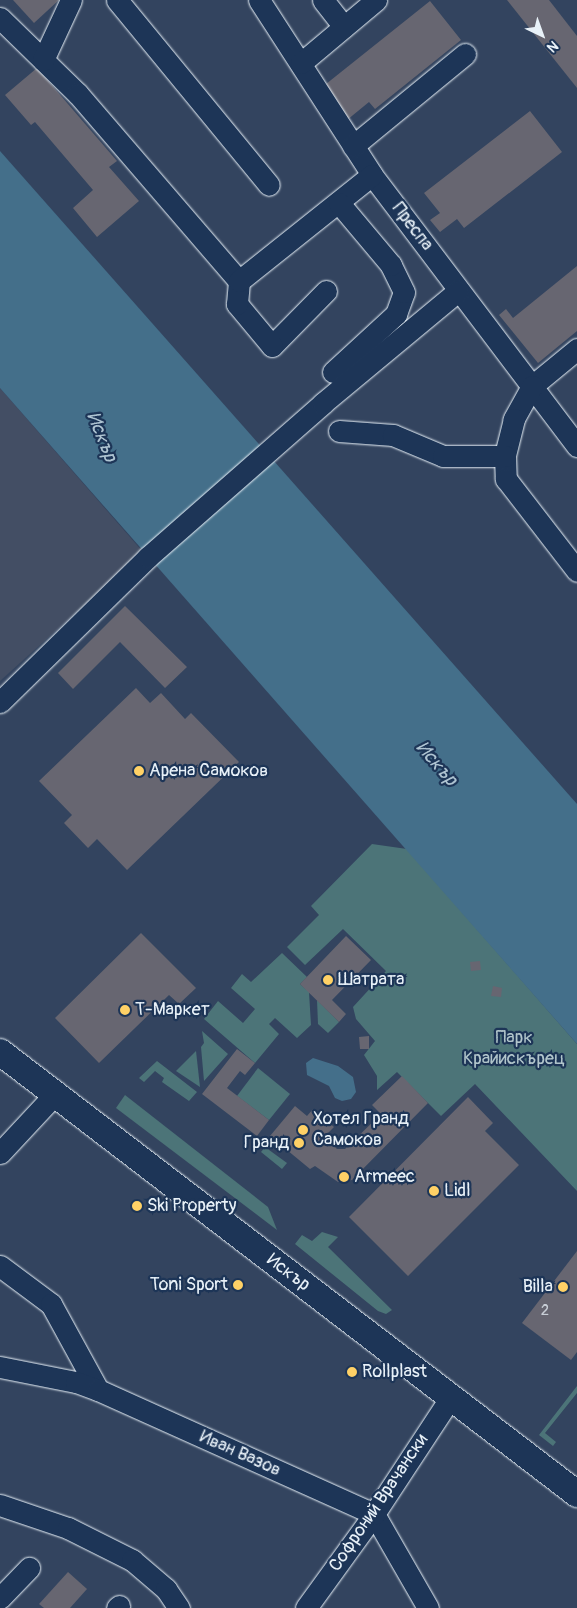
<!DOCTYPE html>
<html>
<head>
<meta charset="utf-8">
<style>
  body { margin:0 }
  #map { position:relative; width:577px; height:1608px; overflow:hidden; background:#33445f; font-family:Pangolin,sans-serif }
  div>[style] { position:absolute }
  .built>* { inset:0; background:#434e64 }
  .green>* { inset:0; background:#4c7478 }
  .water>* { inset:0; background:#446f8a }
  .building>* { inset:0; background:#676671 }
  .roads { filter:drop-shadow(0 0 1px #e8f1f8) drop-shadow(0 0 1px #e8f1f8) }
  .minor>* { height:21px; margin:-10.5px; padding:0 10.5px; transform-origin:10.5px; border-radius:10.5px; background:#1d3557 }
  .major>* { height:26px; margin:-13px; padding:0 13px; transform-origin:13px; border-radius:13px; background:#1d3557 }
  .dots>* { width:14px; height:14px; translate:-50% -50%; box-sizing:border-box; border:2px solid #1d3557; border-radius:50% }
  span { translate:-50% -50%; white-space:nowrap; text-align:center; line-height:1.15; -webkit-text-stroke:4.5px #1d3557; paint-order:stroke }
  .number-label { font-size:15px; color:#c8ced6 }
  .number-label span { -webkit-text-stroke-width:0 }
  .street-label { font-size:18px; color:#e8f1f8 }
  .poi-label { font-size:18px; color:#e8f1f8 }
  .left { translate:0 -50%; text-align:left }
  .right { translate:-100% -50%; text-align:right }
  .park-label { font-size:18px; color:#b1c5cb }
  .water-label { font-size:19px; color:#afc4d2; font-style:italic }
  .north { position:absolute; left:517px; top:10px; width:50px; height:50px; -webkit-text-stroke:4px #1d3557; paint-order:stroke; rotate:138deg; font-size:14px; font-weight:700; line-height:20px; text-align:center; color:#e8f1f8 }
  .north::after { content:''; display:block; margin:auto; width:18px; height:22px; background:#e8f1f8; clip-path:polygon(50% 0,100% 100%,50% 72%,0 100%) }
</style>
</head>
<body>
<div id="map">
  <div class="built">
    <i style="clip-path:polygon(0 388px,143px 552px,0 681px)"></i>
  </div>
  <div class="green">
    <i style="clip-path:polygon(372px 844px,407px 849px,577px 1044px,577px 1191px,475px 1084px,441px 1116px,397px 1072px,377px 1090px,377px 1076px,364px 1055px,375px 1041px,356px 1019px,353px 1007px,386px 971px,343px 929px,305px 965px,287px 947px,319px 915px,311px 906px)"></i>
    <i style="clip-path:polygon(282px 953px,307px 977px,300px 984px,309px 992px,311px 1025px,297px 1038px,275px 1018px,269px 1024px,279px 1034px,255px 1063px,204px 1019px,218px 1001px,243px 1023px,255px 1009px,231px 988px,242px 974px,251px 982px)"></i>
    <i style="clip-path:polygon(317px 1000px,339px 1022px,328px 1033px,318px 1024px)"></i>
    <i style="clip-path:polygon(202px 1031px,228px 1054px,204px 1081px,201px 1047px,204px 1043px)"></i>
    <i style="clip-path:polygon(196px 1051px,200px 1087px,176px 1071px)"></i>
    <i style="clip-path:polygon(157px 1061px,197px 1092px,189px 1101px,162px 1082px,164px 1078px,155px 1071px,144px 1082px,139px 1078px)"></i>
    <i style="clip-path:polygon(258px 1068px,290px 1094px,269px 1120px,237px 1096px)"></i>
    <i style="clip-path:polygon(125px 1095px,268px 1207px,277px 1230px,116px 1108px)"></i>
    <i style="clip-path:polygon(265px 1147px,287px 1163px,282px 1169px,261px 1152px)"></i>
    <i style="clip-path:polygon(322px 1232px,338px 1237px,328px 1247px,392px 1310px,386px 1314px,378px 1311px,295px 1244px,302px 1235px,312px 1241px)"></i>
    <i style="clip-path:polygon(577px 1386px,577px 1393px,545px 1433px,556px 1442px,553px 1446px,539px 1435px)"></i>
  </div>
  <div class="water">
    <i style="clip-path:polygon(0 151px,577px 804px,577px 1044px,0 388px)"></i>
    <i style="clip-path:polygon(313px 1058px,338px 1066px,353px 1077px,356px 1092px,351px 1099px,342px 1101px,335px 1098px,329px 1086px,307px 1075px,306px 1063px)"></i>
  </div>
  <div class="building">
    <i style="clip-path:polygon(13px 0,59px 0,34px 23px)"></i>
    <i style="clip-path:polygon(507px 0,549px 0,577px 36px,577px 88px)"></i>
    <i style="clip-path:polygon(430px 1px,461px 40px,375px 109px,369px 102px,347px 120px,321px 88px)"></i>
    <i style="clip-path:polygon(37px 68px,117px 161px,109px 167px,139px 201px,97px 237px,73px 208px,93px 190px,35px 122px,31px 125px,5px 95px)"></i>
    <i style="clip-path:polygon(530px 111px,562px 152px,464px 228px,457px 219px,440px 232px,430px 220px,440px 213px,424px 193px)"></i>
    <i style="clip-path:polygon(577px 266px,577px 331px,538px 363px,499px 315px,506px 309px,513px 318px)"></i>
    <i style="clip-path:polygon(125px 606px,187px 667px,165px 688px,120px 642px,73px 689px,58px 673px)"></i>
    <i style="clip-path:polygon(136px 688px,150px 703px,161px 693px,185px 719px,191px 713px,239px 762px,127px 870px,97px 839px,88px 848px,64px 823px,72px 815px,39px 781px)"></i>
    <i style="clip-path:polygon(141px 933px,196px 988px,179px 1004px,169px 995px,99px 1063px,55px 1018px)"></i>
    <i style="clip-path:polygon(346px 936px,371px 960px,332px 1000px,346px 1014px,339px 1022px,300px 984px)"></i>
    <i style="clip-path:polygon(480px 961px,481px 970px,471px 971px,470px 962px)"></i>
    <i style="clip-path:polygon(493px 986px,502px 988px,501px 997px,491px 996px)"></i>
    <i style="clip-path:polygon(369px 1036px,369px 1049px,360px 1049px,359px 1037px)"></i>
    <i style="clip-path:polygon(237px 1049px,255px 1063px,245px 1075px,240px 1071px,227px 1088px,269px 1120px,257px 1136px,202px 1094px)"></i>
    <i style="clip-path:polygon(402px 1076px,428px 1103px,352px 1180px,338px 1182px,315px 1166px,310px 1169px,270px 1136px,295px 1106px,307px 1116px,313px 1109px,334px 1127px,328px 1133px,331px 1143px,337px 1149px,345px 1149px,381px 1114px,372px 1105px)"></i>
    <i style="clip-path:polygon(468px 1097px,493px 1123px,485px 1131px,519px 1165px,408px 1276px,349px 1217px)"></i>
    <i style="clip-path:polygon(577px 1251px,577px 1352px,571px 1360px,522px 1323px)"></i>
    <i style="clip-path:polygon(68px 1572px,87px 1589px,70px 1608px,44px 1608px,39px 1604px)"></i>
  </div>
  <div class="roads">
    <div class="minor">
      <i style="left:117px;top:0;width:239px;rotate:50.6deg"></i>
      <i style="left:259px;top:0;width:208px;rotate:57.1deg"></i>
      <i style="left:372px;top:175px;width:340px;rotate:52.9deg"></i>
      <i style="left:323px;top:0;width:34px;rotate:52deg"></i>
      <i style="left:0;top:18px;width:109px;rotate:44.3deg"></i>
      <i style="left:78px;top:94px;width:247px;rotate:49.3deg"></i>
      <i style="left:43px;top:60px;width:66px;rotate:-65deg"></i>
      <i style="left:301px;top:63px;width:98px;rotate:-40deg"></i>
      <i style="left:353px;top:146px;width:145px;rotate:-39.4deg"></i>
      <i style="left:326px;top:291px;width:77px;rotate:134.5deg"></i>
      <i style="left:272px;top:346px;width:55px;rotate:-129.8deg"></i>
      <i style="left:237px;top:304px;width:23px;rotate:-85deg"></i>
      <i style="left:239px;top:281px;width:170px;rotate:-38.6deg"></i>
      <i style="left:577px;top:349px;width:58px;rotate:140.6deg"></i>
      <i style="left:532px;top:386px;width:38px;rotate:119deg"></i>
      <i style="left:514px;top:419px;width:38px;rotate:104deg"></i>
      <i style="left:505px;top:456px;width:23px;rotate:88deg"></i>
      <i style="left:506px;top:479px;width:116px;rotate:52.3deg"></i>
      <i style="left:333px;top:372px;width:86px;rotate:-42.6deg"></i>
      <i style="left:396px;top:314px;width:23px;rotate:-70deg"></i>
      <i style="left:404px;top:292px;width:30px;rotate:-116deg"></i>
      <i style="left:391px;top:265px;width:81px;rotate:-130deg"></i>
      <i style="left:339px;top:431px;width:54px;rotate:4.2deg"></i>
      <i style="left:393px;top:435px;width:54px;rotate:22.8deg"></i>
      <i style="left:443px;top:456px;width:62px"></i>
      <i style="left:0;top:702px;width:207px;rotate:-44.4deg"></i>
      <i style="left:148px;top:557px;width:233px;rotate:-41.3deg"></i>
      <i style="left:323px;top:403px;width:175px;rotate:-39.7deg"></i>
      <i style="left:0;top:1153px;width:81px;rotate:-47deg"></i>
      <i style="left:0;top:1266px;width:64px;rotate:36.7deg"></i>
      <i style="left:51px;top:1304px;width:98px;rotate:61.3deg"></i>
      <i style="left:0;top:1367px;width:77px;rotate:11.2deg"></i>
      <i style="left:76px;top:1382px;width:23px;rotate:20deg"></i>
      <i style="left:98px;top:1390px;width:303px;rotate:24.2deg"></i>
      <i style="left:374px;top:1514px;width:108px;rotate:60.1deg"></i>
      <i style="left:0;top:1505px;width:72px;rotate:18.7deg"></i>
      <i style="left:68px;top:1528px;width:72px;rotate:26.6deg"></i>
      <i style="left:132px;top:1560px;width:45px;rotate:40.5deg"></i>
      <i style="left:166px;top:1589px;width:23px;rotate:56deg"></i>
      <i style="left:0;top:1598px;width:42px;rotate:-46deg"></i>
      <i style="left:117px;top:1608px;width:3px;rotate:-45deg"></i>
      <i style="left:306px;top:1608px;width:116px;rotate:-54.1deg"></i>
      <i style="left:374px;top:1514px;width:140px;rotate:-56.7deg"></i>
    </div>
    <div class="major">
      <i style="left:0;top:1052px;width:727px;rotate:37.45deg"></i>
    </div>
  </div>
  <div class="dots">
    <i style="left:139px;top:771px;background:#ffd166"></i>
    <i style="left:328px;top:980px;background:#ffd166"></i>
    <i style="left:125px;top:1010px;background:#ffd166"></i>
    <i style="left:303px;top:1130px;background:#ffd166"></i>
    <i style="left:299px;top:1143px;background:#ffd166"></i>
    <i style="left:344px;top:1177px;background:#ffd166"></i>
    <i style="left:434px;top:1191px;background:#ffd166"></i>
    <i style="left:137px;top:1206px;background:#ffd166"></i>
    <i style="left:238px;top:1285px;background:#ffd166"></i>
    <i style="left:563px;top:1287px;background:#ffd166"></i>
    <i style="left:352px;top:1372px;background:#ffd166"></i>
  </div>
  <div class="number-label">
    <span style="left:545px;top:1311px">2</span>
  </div>
  <div class="street-label">
    <span style="left:412px;top:227px;rotate:53deg">Преспа</span>
    <span style="left:288px;top:1273px;rotate:37deg">Искър</span>
    <span style="left:240px;top:1454px;rotate:24deg">Иван Вазов</span>
    <span style="left:379px;top:1503px;rotate:-56deg">Софроний Врачански</span>
  </div>
  <div class="poi-label">
    <span class="left" style="left:149px;top:771px">Арена Самоков</span>
    <span class="left" style="left:338px;top:980px">Шатрата</span>
    <span class="left" style="left:135px;top:1010px">Т-Маркет</span>
    <span class="left" style="left:313px;top:1130px">Хотел Гранд<br>Самоков</span>
    <span class="right" style="left:289px;top:1143px">Гранд</span>
    <span class="left" style="left:354px;top:1177px">Armeec</span>
    <span class="left" style="left:444px;top:1191px">Lidl</span>
    <span class="left" style="left:147px;top:1206px">Ski Property</span>
    <span class="right" style="left:228px;top:1285px">Toni Sport</span>
    <span class="right" style="left:553px;top:1287px">Billa</span>
    <span class="left" style="left:362px;top:1372px">Rollplast</span>
  </div>
  <div class="park-label">
    <span style="left:514px;top:1049px">Парк<br>Крайискърец</span>
  </div>
  <div class="water-label">
    <span style="left:101px;top:437px;rotate:68deg">Искър</span>
    <span style="left:436px;top:764px;rotate:49deg">Искър</span>
  </div>
  <div class="north">N</div>
</div>
</body>
</html>
